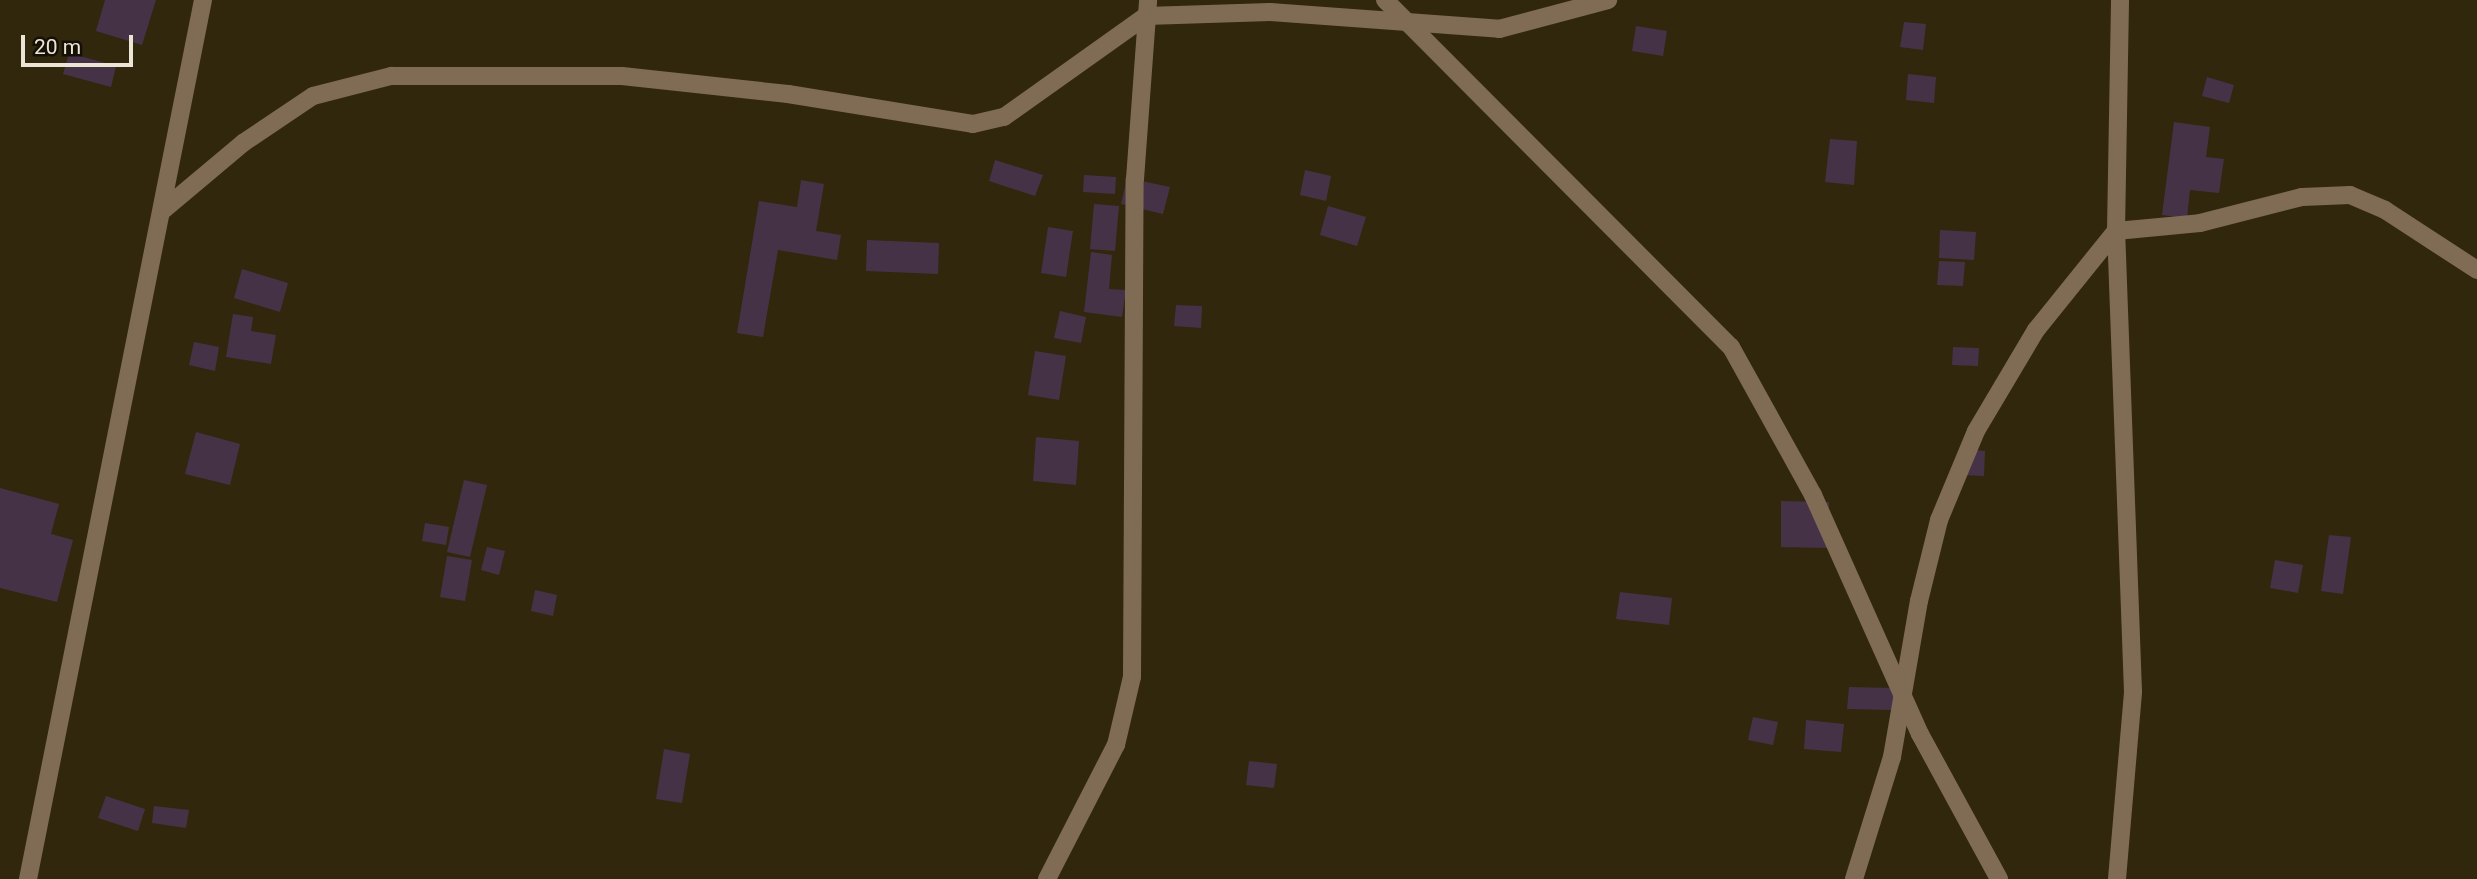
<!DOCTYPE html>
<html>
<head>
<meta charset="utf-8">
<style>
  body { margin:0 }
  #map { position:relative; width:2477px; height:879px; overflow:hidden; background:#31270d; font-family:Roboto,sans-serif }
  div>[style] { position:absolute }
  .building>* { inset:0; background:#463247 }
  .minor>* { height:18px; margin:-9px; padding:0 9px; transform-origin:9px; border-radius:9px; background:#806c55 }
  span { translate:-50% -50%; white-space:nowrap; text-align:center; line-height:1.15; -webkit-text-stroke:5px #151006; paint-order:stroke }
  .scale { position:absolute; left:21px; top:35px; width:112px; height:32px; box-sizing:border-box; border:4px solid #ece5d6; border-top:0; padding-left:9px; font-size:21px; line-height:24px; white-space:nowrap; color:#ece5d6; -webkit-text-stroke:5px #151006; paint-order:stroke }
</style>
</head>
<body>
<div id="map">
  <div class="building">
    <i style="clip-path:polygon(105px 0,156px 0,142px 45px,96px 31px)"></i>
    <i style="clip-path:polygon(1904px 22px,1926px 24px,1923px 50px,1900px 47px)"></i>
    <i style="clip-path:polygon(1636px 26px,1667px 31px,1663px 56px,1632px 51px)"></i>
    <i style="clip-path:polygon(69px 53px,116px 66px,111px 87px,63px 74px)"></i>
    <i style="clip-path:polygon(1908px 74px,1936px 77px,1934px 103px,1906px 100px)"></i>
    <i style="clip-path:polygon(2207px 77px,2234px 85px,2229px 103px,2202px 96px)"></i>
    <i style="clip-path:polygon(2174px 122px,2210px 127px,2206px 157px,2224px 159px,2219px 193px,2190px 190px,2187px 218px,2162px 215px)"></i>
    <i style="clip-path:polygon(1830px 139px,1857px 141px,1854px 185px,1825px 182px)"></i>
    <i style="clip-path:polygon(995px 160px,1043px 175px,1035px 196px,989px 181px)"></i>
    <i style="clip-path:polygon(1305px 170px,1331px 176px,1326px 201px,1300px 195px)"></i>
    <i style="clip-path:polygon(1084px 175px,1116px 177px,1115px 194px,1083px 192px)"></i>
    <i style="clip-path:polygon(1127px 178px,1170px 187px,1163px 214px,1121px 204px)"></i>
    <i style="clip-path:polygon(801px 180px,824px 184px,816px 231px,841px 235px,837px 260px,778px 250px,763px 337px,737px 333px,759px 201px,797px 207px)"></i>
    <i style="clip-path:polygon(1094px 204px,1119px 206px,1115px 251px,1090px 249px)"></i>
    <i style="clip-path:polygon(1328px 206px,1366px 217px,1357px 246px,1320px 235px)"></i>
    <i style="clip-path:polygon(1048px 227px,1073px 231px,1066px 277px,1041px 273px)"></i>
    <i style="clip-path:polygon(1940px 230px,1976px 232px,1974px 260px,1939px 258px)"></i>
    <i style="clip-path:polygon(867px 240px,939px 243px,938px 274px,866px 271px)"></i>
    <i style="clip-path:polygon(1091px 252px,1112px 255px,1109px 289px,1126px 290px,1122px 317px,1084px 312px)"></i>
    <i style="clip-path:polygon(1939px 261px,1965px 262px,1963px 286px,1937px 285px)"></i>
    <i style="clip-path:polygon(242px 269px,288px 283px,280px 312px,234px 298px)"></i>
    <i style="clip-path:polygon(1176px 305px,1202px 306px,1201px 328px,1174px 326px)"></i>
    <i style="clip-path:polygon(1060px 311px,1086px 317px,1081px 343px,1054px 338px)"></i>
    <i style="clip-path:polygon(233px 314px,253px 317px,251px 331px,276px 335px,271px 364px,226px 357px)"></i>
    <i style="clip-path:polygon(194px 342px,219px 347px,215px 371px,189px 365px)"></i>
    <i style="clip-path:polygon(1953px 347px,1979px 348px,1978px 366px,1952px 365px)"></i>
    <i style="clip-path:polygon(1035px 351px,1066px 356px,1059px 400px,1028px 395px)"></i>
    <i style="clip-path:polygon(196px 432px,240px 444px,230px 485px,185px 474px)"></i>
    <i style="clip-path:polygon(1036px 437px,1079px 441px,1076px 485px,1033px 481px)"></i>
    <i style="clip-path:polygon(1965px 449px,1985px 451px,1984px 476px,1963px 475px)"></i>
    <i style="clip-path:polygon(464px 480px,487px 485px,470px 557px,447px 552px)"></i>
    <i style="clip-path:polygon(0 488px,59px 504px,51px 534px,73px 540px,57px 602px,0 588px)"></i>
    <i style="clip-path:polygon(1781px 501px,1829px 502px,1828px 548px,1781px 547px)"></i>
    <i style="clip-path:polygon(425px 523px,449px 527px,446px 545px,422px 541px)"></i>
    <i style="clip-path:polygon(2329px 535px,2351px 537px,2343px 594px,2321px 591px)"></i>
    <i style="clip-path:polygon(487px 547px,505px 551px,499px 575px,481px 570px)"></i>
    <i style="clip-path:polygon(447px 556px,472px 560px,465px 601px,440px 597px)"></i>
    <i style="clip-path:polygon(2275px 560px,2303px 565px,2298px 593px,2270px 588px)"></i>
    <i style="clip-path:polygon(535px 590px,557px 595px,553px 616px,531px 611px)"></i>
    <i style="clip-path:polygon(1620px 592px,1672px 598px,1669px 625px,1616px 619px)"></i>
    <i style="clip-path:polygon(1849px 687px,1895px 688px,1894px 710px,1847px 709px)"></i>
    <i style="clip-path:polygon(1753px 717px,1778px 722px,1773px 745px,1748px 740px)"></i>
    <i style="clip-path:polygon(1806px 720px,1844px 724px,1841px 752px,1804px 749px)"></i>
    <i style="clip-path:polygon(664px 749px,690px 754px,682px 803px,656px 799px)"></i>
    <i style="clip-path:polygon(1249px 761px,1277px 764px,1274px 788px,1246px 785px)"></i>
    <i style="clip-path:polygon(106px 796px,145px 809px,138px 831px,98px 818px)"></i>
    <i style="clip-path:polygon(154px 806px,189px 810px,186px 828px,152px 823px)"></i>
  </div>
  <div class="minor">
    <i style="left:1385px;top:0;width:490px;rotate:45.1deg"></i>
    <i style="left:1731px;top:347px;width:169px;rotate:61deg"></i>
    <i style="left:1813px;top:495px;width:262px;rotate:65.9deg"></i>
    <i style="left:1920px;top:734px;width:165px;rotate:61.4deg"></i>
    <i style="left:162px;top:211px;width:106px;rotate:-40deg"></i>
    <i style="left:243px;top:143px;width:84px;rotate:-33.9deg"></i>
    <i style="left:313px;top:96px;width:81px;rotate:-14.4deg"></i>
    <i style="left:391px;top:76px;width:231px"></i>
    <i style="left:622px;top:76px;width:167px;rotate:6.2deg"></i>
    <i style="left:788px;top:94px;width:187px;rotate:9.2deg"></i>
    <i style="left:973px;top:124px;width:32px;rotate:-13deg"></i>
    <i style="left:1004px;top:117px;width:174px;rotate:-35.4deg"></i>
    <i style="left:1146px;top:16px;width:124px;rotate:-1.8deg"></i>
    <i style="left:1270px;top:12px;width:230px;rotate:4.2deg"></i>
    <i style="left:1499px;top:29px;width:113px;rotate:-14.9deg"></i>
    <i style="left:28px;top:879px;width:896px;rotate:-78.74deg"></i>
    <i style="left:1047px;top:879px;width:151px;rotate:-62.8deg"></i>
    <i style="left:1116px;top:745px;width:70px;rotate:-76.8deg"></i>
    <i style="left:1132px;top:677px;width:498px;rotate:-89.7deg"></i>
    <i style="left:1135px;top:179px;width:179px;rotate:-85.8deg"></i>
    <i style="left:1854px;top:879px;width:128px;rotate:-72.7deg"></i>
    <i style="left:1892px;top:757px;width:158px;rotate:-80.2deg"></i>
    <i style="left:1919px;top:601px;width:83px;rotate:-76.1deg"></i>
    <i style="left:1939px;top:520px;width:96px;rotate:-67.4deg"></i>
    <i style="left:1976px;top:431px;width:117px;rotate:-59.3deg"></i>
    <i style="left:2036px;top:330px;width:127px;rotate:-51.1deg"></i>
    <i style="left:2116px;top:231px;width:84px;rotate:-5.4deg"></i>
    <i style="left:2200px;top:223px;width:105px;rotate:-14.3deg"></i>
    <i style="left:2302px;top:197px;width:48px;rotate:-2.4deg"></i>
    <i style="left:2350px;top:195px;width:38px;rotate:23deg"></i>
    <i style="left:2385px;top:210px;width:110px;rotate:33.1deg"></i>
    <i style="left:2117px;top:879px;width:188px;rotate:-85.1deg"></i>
    <i style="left:2133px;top:692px;width:461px;rotate:-92.1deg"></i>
    <i style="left:2116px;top:231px;width:231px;rotate:-89deg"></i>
  </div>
  <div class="scale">20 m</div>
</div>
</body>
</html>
